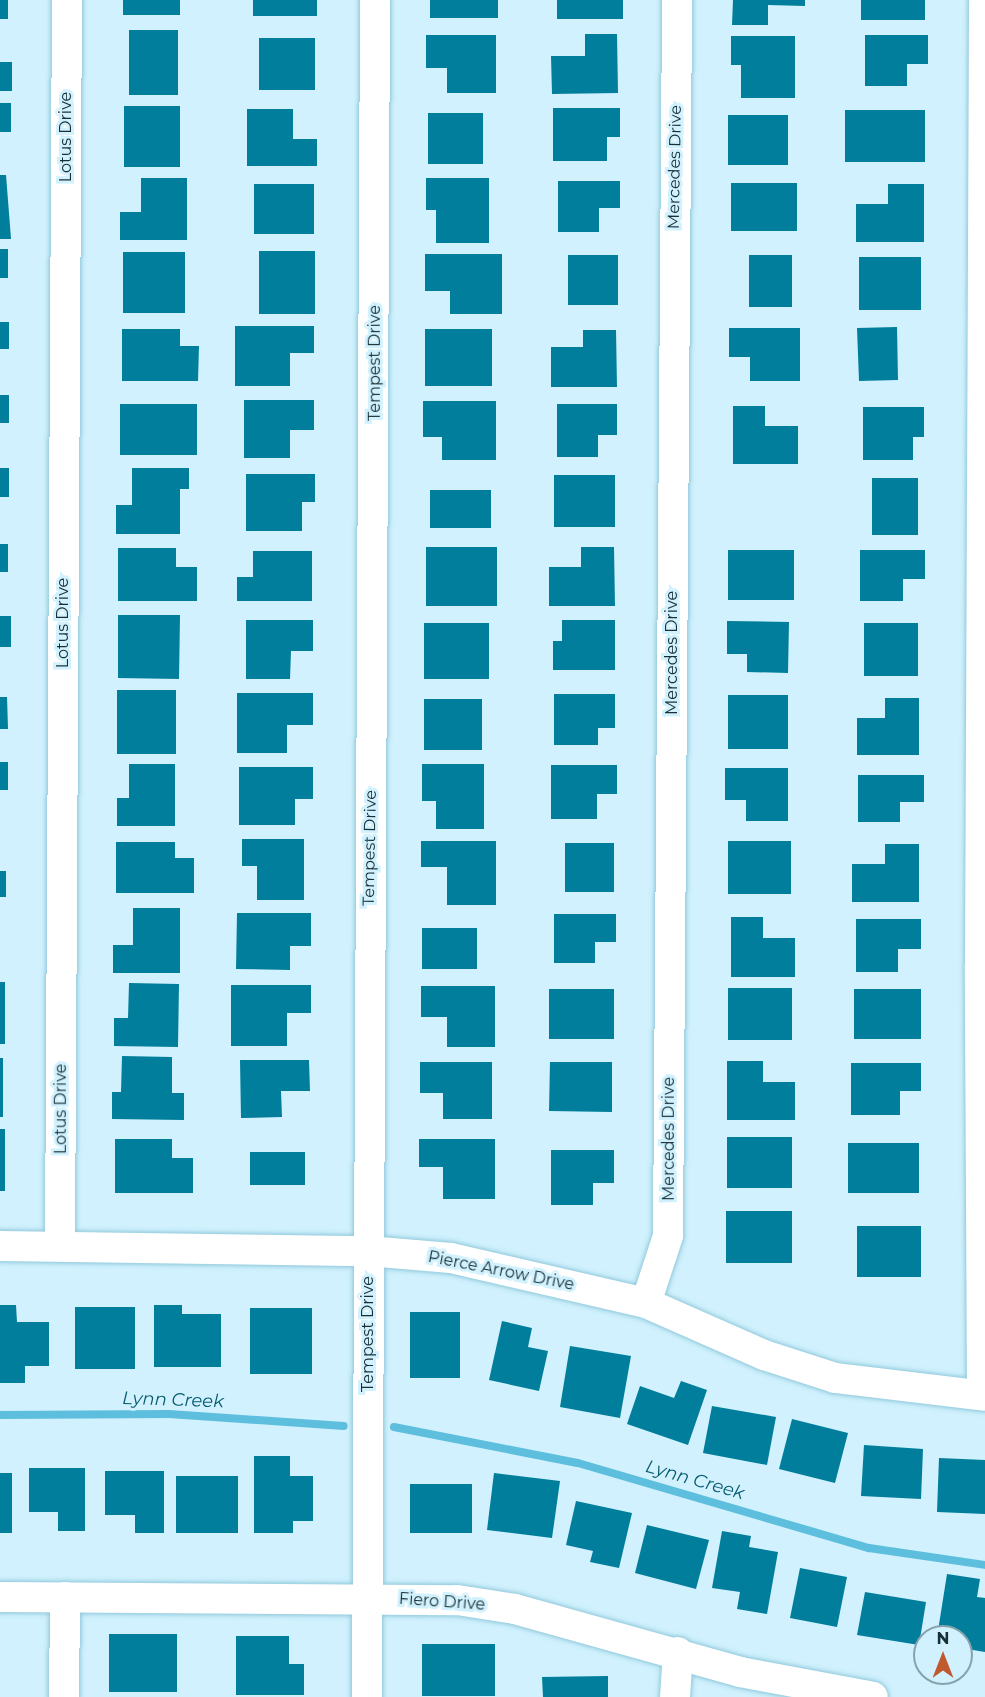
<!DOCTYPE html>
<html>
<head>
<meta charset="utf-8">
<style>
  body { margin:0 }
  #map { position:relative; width:985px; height:1697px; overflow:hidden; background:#d0f1fd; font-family:Montserrat,sans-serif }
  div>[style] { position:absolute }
  .stream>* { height:8px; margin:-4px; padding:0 4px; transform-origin:4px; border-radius:4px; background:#5ebede }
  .building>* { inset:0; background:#007e9b }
  .roads { filter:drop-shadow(0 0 2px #91c9dc) drop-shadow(0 0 2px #91c9dc) }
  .street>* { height:30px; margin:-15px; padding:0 15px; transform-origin:15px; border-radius:15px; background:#fff }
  span { translate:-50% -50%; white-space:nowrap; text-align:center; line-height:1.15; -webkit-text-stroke:6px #d0f1fd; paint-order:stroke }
  .street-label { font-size:16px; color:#182f36 }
  .water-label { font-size:18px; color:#045a6f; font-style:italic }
  .north { position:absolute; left:913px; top:1625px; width:60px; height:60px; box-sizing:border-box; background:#d0f1fd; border:2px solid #86a3ad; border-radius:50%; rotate:0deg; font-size:16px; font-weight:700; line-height:24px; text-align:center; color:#182f36 }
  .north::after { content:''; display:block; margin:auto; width:21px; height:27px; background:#c0592e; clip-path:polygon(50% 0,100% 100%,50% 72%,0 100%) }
</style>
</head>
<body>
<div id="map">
  <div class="stream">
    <i style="left:0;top:1415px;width:169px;rotate:-0.3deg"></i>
    <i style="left:169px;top:1414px;width:175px;rotate:3.9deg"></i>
    <i style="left:394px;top:1427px;width:187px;rotate:11.1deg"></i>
    <i style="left:578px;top:1463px;width:303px;rotate:16.3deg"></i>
    <i style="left:869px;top:1548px;width:117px;rotate:8.3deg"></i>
  </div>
  <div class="building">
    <i style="clip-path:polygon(0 0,8px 0,8px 19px,0 19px)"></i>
    <i style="clip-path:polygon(123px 0,180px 0,180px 15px,123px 15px)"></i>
    <i style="clip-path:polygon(253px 0,317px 0,317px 16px,253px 16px)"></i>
    <i style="clip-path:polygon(430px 0,498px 0,498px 18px,430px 18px)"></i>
    <i style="clip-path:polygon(557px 0,623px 0,623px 19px,557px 19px)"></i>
    <i style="clip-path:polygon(733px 0,805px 0,805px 6px,768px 5px,768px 25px,732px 25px)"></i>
    <i style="clip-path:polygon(861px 0,925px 0,925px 20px,861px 20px)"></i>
    <i style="clip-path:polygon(129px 30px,178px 30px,178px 95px,129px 95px)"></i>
    <i style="clip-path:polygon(585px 34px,617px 34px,618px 93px,552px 94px,551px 56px,585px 56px)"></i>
    <i style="clip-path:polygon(426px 35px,496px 35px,496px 93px,447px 93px,447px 68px,426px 68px)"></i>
    <i style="clip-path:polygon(865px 35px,928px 35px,928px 64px,907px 64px,907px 86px,865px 86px)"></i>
    <i style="clip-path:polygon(731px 36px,795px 36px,795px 98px,741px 98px,741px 65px,731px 65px)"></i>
    <i style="clip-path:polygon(259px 38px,315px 38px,315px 90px,259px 90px)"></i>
    <i style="clip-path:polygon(0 62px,12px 62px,12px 91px,0 91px)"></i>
    <i style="clip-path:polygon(0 103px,11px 103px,11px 132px,0 132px)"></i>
    <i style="clip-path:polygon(124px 106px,180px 106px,180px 167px,124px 167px)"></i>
    <i style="clip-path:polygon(553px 108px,620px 108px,620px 137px,607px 137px,607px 161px,553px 161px)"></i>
    <i style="clip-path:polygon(247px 109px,293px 109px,293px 139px,317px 139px,317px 166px,247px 166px)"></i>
    <i style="clip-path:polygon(845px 110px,925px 110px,925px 162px,845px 162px)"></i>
    <i style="clip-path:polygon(428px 113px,483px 113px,483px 164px,428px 164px)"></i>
    <i style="clip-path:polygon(728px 115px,788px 115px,788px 165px,728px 165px)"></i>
    <i style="clip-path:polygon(0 175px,6px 175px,11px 239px,0 239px)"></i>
    <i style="clip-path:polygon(141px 178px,187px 178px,187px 240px,120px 240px,120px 212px,141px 212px)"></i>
    <i style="clip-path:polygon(426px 178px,489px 178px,489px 243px,436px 243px,436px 210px,426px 210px)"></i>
    <i style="clip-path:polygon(558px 181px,620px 181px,620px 208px,599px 208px,599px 232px,558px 232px)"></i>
    <i style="clip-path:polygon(731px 183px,797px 183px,797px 231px,731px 231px)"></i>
    <i style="clip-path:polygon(254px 184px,314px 184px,314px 234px,254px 234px)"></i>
    <i style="clip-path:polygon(888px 184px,924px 184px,924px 242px,856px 242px,856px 204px,888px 204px)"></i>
    <i style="clip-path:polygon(0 249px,8px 249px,8px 278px,0 278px)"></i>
    <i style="clip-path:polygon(259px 251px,315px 251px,315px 314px,259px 314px)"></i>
    <i style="clip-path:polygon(123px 252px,185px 252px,185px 313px,123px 313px)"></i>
    <i style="clip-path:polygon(425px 254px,502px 254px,502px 314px,450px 314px,450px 291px,425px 291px)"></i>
    <i style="clip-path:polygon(568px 255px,618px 255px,618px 305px,568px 305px)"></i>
    <i style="clip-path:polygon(749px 255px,792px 255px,792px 307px,749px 307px)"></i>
    <i style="clip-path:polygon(859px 257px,921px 257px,921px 310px,859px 310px)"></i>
    <i style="clip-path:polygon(0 322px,9px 322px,9px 349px,0 349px)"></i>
    <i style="clip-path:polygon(235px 326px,314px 326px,314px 353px,290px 353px,290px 386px,235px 386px)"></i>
    <i style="clip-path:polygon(897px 327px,898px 380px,859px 381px,857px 328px)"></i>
    <i style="clip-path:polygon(729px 328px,800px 328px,800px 381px,750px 381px,750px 357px,729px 357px)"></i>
    <i style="clip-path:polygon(122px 329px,180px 329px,180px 346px,199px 346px,198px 381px,122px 381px)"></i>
    <i style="clip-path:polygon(425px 329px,492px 329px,492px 386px,425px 386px)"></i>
    <i style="clip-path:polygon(583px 330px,616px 330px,617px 387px,551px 387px,551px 347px,583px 347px)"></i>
    <i style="clip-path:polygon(0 395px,9px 395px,9px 423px,0 423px)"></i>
    <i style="clip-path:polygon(244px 400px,314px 400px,314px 430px,290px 430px,290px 458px,244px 458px)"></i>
    <i style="clip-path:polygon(423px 401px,496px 401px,496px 460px,442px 460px,442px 437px,423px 437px)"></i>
    <i style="clip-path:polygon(120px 404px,197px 404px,197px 455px,120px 455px)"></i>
    <i style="clip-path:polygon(557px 404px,617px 404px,617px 435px,598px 435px,598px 457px,557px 457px)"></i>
    <i style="clip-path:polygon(733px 406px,765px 406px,765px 426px,798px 426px,798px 464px,733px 464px)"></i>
    <i style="clip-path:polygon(863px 407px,924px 407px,924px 437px,913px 437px,913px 460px,863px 460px)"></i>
    <i style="clip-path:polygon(0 468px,9px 468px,9px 497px,0 497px)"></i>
    <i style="clip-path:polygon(132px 468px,189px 468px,189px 489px,180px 489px,180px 534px,116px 534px,116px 505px,132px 505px)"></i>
    <i style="clip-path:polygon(246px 474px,315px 474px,315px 502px,302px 502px,302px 531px,246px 531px)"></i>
    <i style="clip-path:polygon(554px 475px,615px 475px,615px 527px,554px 527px)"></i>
    <i style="clip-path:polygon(872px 478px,918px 478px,918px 535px,872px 535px)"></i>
    <i style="clip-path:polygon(430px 490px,491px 490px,491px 528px,430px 528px)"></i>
    <i style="clip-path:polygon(0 544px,8px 544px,8px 572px,0 572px)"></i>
    <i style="clip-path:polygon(426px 547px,497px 547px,497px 606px,426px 606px)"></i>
    <i style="clip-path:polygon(581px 547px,614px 547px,615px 606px,549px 606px,549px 567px,581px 567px)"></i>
    <i style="clip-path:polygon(118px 548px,176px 548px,176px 567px,197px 567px,197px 601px,118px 601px)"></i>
    <i style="clip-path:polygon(728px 550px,794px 550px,794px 600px,728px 600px)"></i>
    <i style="clip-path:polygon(860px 550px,925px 550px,925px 579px,903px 579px,903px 601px,860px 601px)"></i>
    <i style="clip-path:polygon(253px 551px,312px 551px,312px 601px,237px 601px,237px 577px,253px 577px)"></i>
    <i style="clip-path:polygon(118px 615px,180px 615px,179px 679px,118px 678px)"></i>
    <i style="clip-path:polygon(0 616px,11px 616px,11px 647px,0 647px)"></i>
    <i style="clip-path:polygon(246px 620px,313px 620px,313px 651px,291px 651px,290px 679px,246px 679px)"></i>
    <i style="clip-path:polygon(562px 620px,615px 620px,615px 670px,553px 670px,553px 641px,562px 641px)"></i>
    <i style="clip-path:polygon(727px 621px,789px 622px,788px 673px,747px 672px,747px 654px,727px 654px)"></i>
    <i style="clip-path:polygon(424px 623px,489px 623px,489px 679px,424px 679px)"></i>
    <i style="clip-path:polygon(864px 623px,918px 623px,918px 676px,864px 676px)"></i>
    <i style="clip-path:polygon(117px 690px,176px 690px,176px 754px,117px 754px)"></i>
    <i style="clip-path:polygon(237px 693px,313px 693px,313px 725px,287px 725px,287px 753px,237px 753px)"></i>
    <i style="clip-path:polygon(554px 694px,615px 694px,615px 728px,598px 728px,598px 745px,554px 745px)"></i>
    <i style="clip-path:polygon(728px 695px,788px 695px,788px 749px,728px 749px)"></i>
    <i style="clip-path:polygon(0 697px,7px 697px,8px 729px,0 729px)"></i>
    <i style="clip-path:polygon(885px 698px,919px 698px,919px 755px,857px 755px,857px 718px,885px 718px)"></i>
    <i style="clip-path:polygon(424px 699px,482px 699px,482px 750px,424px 750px)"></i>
    <i style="clip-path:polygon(0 762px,8px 762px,8px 790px,0 790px)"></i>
    <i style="clip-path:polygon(129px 764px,175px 764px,175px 826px,117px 826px,117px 798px,129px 798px)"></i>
    <i style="clip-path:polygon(422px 764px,484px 764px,484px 829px,436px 829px,436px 801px,422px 801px)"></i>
    <i style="clip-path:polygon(551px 765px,617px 765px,617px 794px,597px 794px,597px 819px,551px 819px)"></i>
    <i style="clip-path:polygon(239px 767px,313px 767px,313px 799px,295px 799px,295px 825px,239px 825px)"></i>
    <i style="clip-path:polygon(725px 768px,788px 768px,788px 821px,746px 821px,746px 800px,725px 800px)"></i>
    <i style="clip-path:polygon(858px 775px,924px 775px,924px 802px,900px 802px,900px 822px,858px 822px)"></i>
    <i style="clip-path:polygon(242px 839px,304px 839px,304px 900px,257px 900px,257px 866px,242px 866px)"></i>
    <i style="clip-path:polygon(421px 841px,496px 841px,496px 905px,447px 905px,447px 867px,421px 867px)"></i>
    <i style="clip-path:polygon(728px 841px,791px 841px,791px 894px,728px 894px)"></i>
    <i style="clip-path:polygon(116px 842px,175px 842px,175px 858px,194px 858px,194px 893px,116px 893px)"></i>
    <i style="clip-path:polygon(565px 843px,614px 843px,614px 892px,565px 892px)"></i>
    <i style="clip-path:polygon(885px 844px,919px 844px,919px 902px,852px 902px,852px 864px,885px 864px)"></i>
    <i style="clip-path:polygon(0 871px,6px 871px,6px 897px,0 897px)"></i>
    <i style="clip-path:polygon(133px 908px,180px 908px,180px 973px,113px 973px,113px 945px,133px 945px)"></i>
    <i style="clip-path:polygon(237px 913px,311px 913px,311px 946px,290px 946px,290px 970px,236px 969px)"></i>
    <i style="clip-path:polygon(554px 914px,616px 914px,616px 942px,595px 942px,595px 963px,554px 963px)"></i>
    <i style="clip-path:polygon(731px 917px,763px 917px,763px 938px,795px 938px,795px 977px,731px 977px)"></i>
    <i style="clip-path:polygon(856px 919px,921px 919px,921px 949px,898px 949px,898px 972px,856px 972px)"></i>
    <i style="clip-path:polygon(422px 928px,477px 928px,477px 969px,422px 969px)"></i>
    <i style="clip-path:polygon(0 982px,5px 982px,5px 1044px,0 1044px)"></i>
    <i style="clip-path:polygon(129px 983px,179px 984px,178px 1047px,114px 1046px,114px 1018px,128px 1018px)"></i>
    <i style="clip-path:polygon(231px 985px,311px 985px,311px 1013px,287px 1013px,287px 1046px,231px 1046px)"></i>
    <i style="clip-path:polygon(421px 986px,495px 986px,495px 1047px,447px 1047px,447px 1017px,421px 1017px)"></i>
    <i style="clip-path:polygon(728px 988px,792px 988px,792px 1040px,728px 1040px)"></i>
    <i style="clip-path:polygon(549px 989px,614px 989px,614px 1039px,549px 1039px)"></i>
    <i style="clip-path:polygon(854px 989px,921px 989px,921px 1039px,854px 1039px)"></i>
    <i style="clip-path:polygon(122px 1056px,172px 1057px,172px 1093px,184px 1093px,184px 1120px,112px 1119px,112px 1092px,121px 1092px)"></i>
    <i style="clip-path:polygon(0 1058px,3px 1058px,3px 1117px,0 1117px)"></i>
    <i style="clip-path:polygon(240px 1060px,309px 1060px,310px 1091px,281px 1091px,282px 1117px,241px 1118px)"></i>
    <i style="clip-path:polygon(727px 1061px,763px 1061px,763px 1082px,795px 1082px,795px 1120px,727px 1120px)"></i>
    <i style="clip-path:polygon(420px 1062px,492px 1062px,492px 1119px,443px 1119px,443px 1093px,420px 1093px)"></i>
    <i style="clip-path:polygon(550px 1062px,612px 1062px,612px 1112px,549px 1111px)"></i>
    <i style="clip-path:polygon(851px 1063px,921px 1063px,921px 1091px,900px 1091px,900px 1115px,851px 1115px)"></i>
    <i style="clip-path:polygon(0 1129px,5px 1129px,5px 1191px,0 1191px)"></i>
    <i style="clip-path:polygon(727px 1137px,792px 1137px,792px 1188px,727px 1188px)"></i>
    <i style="clip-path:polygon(115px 1139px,172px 1139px,172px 1158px,193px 1158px,193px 1193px,115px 1193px)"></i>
    <i style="clip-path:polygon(419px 1139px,495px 1139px,495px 1199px,443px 1199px,443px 1167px,419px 1167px)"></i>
    <i style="clip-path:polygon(848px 1143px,919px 1143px,919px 1193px,848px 1193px)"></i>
    <i style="clip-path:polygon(551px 1150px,614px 1150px,614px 1183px,593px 1183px,593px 1205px,551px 1205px)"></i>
    <i style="clip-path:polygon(250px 1152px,305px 1152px,305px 1185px,250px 1185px)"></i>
    <i style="clip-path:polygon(726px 1211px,792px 1211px,792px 1263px,726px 1263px)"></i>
    <i style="clip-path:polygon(857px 1226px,921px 1226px,921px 1277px,857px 1277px)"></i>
    <i style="clip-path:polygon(0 1305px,16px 1305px,17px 1322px,49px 1322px,49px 1366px,25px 1366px,25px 1383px,0 1383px)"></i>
    <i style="clip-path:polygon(154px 1305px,182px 1305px,182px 1314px,221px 1314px,221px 1367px,154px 1367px)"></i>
    <i style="clip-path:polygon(75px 1307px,135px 1307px,135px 1369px,75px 1369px)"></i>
    <i style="clip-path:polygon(250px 1308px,312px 1308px,312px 1374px,250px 1374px)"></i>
    <i style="clip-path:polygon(410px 1312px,460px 1312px,460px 1378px,410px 1378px)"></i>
    <i style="clip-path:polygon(502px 1321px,532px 1328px,528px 1347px,548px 1351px,539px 1391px,489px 1380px)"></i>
    <i style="clip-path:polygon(570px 1346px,631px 1356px,620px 1418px,560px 1407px)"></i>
    <i style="clip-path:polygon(681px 1381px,707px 1390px,688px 1445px,627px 1424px,640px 1386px,674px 1398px)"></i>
    <i style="clip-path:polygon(712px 1406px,776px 1417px,767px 1465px,703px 1453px)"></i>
    <i style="clip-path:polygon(792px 1419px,848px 1433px,835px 1483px,779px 1469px)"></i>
    <i style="clip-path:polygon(864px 1445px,923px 1449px,921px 1499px,861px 1496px)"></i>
    <i style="clip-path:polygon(254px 1456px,290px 1456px,290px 1476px,313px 1476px,313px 1521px,293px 1521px,293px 1533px,254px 1533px)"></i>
    <i style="clip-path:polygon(939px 1458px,985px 1460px,985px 1514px,937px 1512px)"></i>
    <i style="clip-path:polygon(29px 1468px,85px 1468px,85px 1531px,58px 1531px,58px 1512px,29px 1512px)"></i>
    <i style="clip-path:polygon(105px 1471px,164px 1471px,164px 1533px,135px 1533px,135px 1515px,105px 1515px)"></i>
    <i style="clip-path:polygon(0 1473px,12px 1473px,12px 1533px,0 1533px)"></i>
    <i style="clip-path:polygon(494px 1473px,560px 1481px,552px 1538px,487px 1530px)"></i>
    <i style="clip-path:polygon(176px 1476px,238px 1476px,238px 1533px,176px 1533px)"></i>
    <i style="clip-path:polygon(410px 1484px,472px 1484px,472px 1533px,410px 1533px)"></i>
    <i style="clip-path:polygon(576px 1501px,632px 1513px,619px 1568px,590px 1562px,593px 1551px,566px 1545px)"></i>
    <i style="clip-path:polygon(647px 1525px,709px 1540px,696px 1589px,635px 1573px)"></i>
    <i style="clip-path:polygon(722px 1531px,751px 1536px,749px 1547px,778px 1552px,767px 1614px,737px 1609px,740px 1592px,712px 1588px)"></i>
    <i style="clip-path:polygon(800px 1568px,847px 1577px,837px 1627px,790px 1618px)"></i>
    <i style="clip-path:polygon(947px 1574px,980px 1579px,977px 1597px,985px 1598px,985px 1652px,961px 1648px,961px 1637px,937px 1637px)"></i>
    <i style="clip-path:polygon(865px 1592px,926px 1602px,919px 1645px,857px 1635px)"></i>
    <i style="clip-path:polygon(109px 1634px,177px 1634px,177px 1692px,109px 1692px)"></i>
    <i style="clip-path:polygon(236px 1636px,289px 1636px,289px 1664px,304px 1664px,304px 1695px,236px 1695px)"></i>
    <i style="clip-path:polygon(422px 1644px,495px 1644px,495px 1696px,422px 1696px)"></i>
    <i style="clip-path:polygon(608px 1676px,608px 1697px,543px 1697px,542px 1677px)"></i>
  </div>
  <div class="roads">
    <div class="street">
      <i style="left:0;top:1246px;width:368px;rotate:0.8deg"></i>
      <i style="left:368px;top:1251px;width:83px;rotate:4.8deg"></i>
      <i style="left:451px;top:1258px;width:200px;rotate:13deg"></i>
      <i style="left:646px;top:1303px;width:129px;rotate:23.8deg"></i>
      <i style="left:764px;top:1355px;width:75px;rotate:17.9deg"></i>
      <i style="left:835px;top:1378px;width:151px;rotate:6.8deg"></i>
      <i style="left:60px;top:1246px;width:1246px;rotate:-89.68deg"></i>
      <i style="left:646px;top:1303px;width:71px;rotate:-71.8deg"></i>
      <i style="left:668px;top:1236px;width:1236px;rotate:-89.58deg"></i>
      <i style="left:982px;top:1395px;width:430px;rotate:-90.3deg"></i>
      <i style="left:980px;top:965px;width:965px;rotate:-89.76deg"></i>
      <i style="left:0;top:1597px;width:457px;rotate:0.4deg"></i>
      <i style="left:457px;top:1600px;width:59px;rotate:8.8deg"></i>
      <i style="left:515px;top:1609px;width:234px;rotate:15.6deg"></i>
      <i style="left:740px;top:1672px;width:135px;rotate:10.6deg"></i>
      <i style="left:64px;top:1697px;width:100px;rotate:-89.4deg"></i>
      <i style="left:367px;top:1697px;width:1697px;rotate:-89.73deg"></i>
      <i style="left:675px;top:1697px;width:45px;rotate:-86.2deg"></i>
    </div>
  </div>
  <div class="street-label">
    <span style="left:66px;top:137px;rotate:-90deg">Lotus Drive</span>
    <span style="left:675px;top:167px;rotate:-89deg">Mercedes Drive</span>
    <span style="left:375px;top:363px;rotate:-90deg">Tempest Drive</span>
    <span style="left:63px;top:623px;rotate:-90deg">Lotus Drive</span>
    <span style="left:672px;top:653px;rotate:-90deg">Mercedes Drive</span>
    <span style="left:370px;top:848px;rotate:-89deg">Tempest Drive</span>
    <span style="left:61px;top:1109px;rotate:-90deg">Lotus Drive</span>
    <span style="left:669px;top:1139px;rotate:-90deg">Mercedes Drive</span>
    <span style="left:501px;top:1271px;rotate:11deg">Pierce Arrow Drive</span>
    <span style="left:368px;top:1334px;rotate:-90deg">Tempest Drive</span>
    <span style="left:442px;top:1602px;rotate:4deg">Fiero Drive</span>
  </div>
  <div class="water-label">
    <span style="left:173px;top:1400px;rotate:2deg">Lynn Creek</span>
    <span style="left:695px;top:1480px;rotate:16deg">Lynn Creek</span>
  </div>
  <div class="north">N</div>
</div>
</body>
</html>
